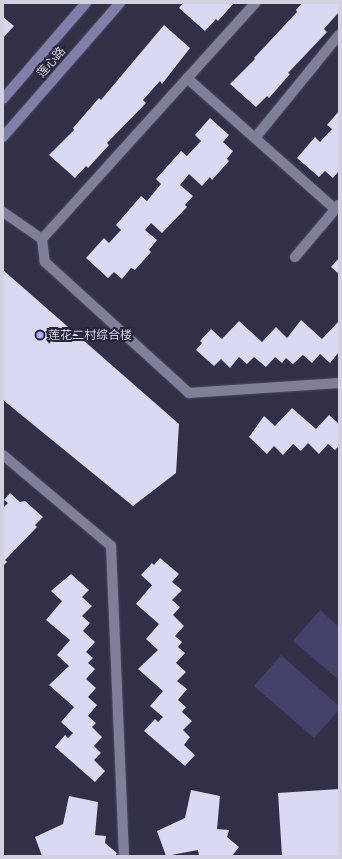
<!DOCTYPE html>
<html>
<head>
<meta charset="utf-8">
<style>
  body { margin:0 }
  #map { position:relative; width:342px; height:859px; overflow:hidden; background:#313046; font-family:Merriweather,"Noto Sans SC",serif }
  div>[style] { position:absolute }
  .green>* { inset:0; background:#44416a }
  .building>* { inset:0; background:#d9d9f4 }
  .roads { filter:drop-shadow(0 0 1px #4d4c5e) drop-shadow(0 0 1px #4d4c5e) }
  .lane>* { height:10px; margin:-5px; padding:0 5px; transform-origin:5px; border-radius:5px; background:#7f7f99 }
  .street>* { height:10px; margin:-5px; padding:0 5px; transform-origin:5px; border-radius:5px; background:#7f7f99 }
  .secondary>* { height:10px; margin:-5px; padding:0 5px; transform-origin:5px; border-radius:5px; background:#807fa9 }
  .dots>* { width:11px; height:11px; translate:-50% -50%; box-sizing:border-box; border:2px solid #27263b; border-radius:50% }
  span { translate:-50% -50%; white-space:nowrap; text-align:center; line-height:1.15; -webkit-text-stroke:4px #27263b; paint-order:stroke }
  .street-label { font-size:12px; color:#d1d1df }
  .poi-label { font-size:12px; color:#d1d1df }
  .left { translate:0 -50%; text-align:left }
  .frame { position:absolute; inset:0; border:4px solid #d1d1df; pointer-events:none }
</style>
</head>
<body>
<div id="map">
  <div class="green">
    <i style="clip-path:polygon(320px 610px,339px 627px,339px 680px,293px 641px)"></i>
    <i style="clip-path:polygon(281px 655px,339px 706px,339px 710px,314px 738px,254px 686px)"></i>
  </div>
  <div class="building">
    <i style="clip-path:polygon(183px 3px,234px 3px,218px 21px,216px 19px,205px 31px,179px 8px)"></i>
    <i style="clip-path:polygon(302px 3px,339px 3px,339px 12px,324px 29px,327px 32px,288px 73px,290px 74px,269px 98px,267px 96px,256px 107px,230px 84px,255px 59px,254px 58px,297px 12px,296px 10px)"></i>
    <i style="clip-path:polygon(3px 17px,14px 26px,3px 38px)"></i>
    <i style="clip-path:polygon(164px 25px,190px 48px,162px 84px,160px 81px,143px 100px,146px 103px,107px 143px,109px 145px,88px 168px,86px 166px,75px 178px,49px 155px,74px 130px,73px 128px,99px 98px,101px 100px)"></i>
    <i style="clip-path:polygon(339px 111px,339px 171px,333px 178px,325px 171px,319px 177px,297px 158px,315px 137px,320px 142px,332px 129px,327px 125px)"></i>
    <i style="clip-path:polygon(210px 118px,229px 135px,223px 142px,233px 151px,227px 159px,229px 161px,212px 180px,210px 177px,202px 186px,189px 174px,180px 185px,193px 196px,185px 205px,187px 207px,162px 233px,151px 223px,145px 230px,157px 240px,149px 250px,151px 252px,135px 270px,131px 268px,122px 279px,114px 272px,108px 278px,86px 258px,104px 238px,109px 243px,121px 230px,116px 225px,141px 196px,147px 201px,161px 184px,156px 179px,181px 151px,187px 156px,201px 141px,195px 135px)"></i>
    <i style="clip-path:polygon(339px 258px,339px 274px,331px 267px)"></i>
    <i style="clip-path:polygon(3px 270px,179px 424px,176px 473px,133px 506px,3px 400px)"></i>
    <i style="clip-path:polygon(301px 320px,322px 339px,339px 321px,339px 352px,330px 363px,320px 354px,312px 363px,303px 355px,293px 364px,286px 358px,282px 363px,275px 357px,266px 367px,254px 357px,247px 364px,239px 357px,230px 368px,221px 359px,214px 366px,196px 350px,202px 343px,200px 341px,211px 329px,222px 339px,239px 321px,262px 342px,276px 327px,287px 338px)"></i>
    <i style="clip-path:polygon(292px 408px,316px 429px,329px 415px,339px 424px,339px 446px,335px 450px,328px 444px,319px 454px,308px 443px,301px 451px,293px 444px,283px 455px,274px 446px,267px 454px,249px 437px,264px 416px,275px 426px)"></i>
    <i style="clip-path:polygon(10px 493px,20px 502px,25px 501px,43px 517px,35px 525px,37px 527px,5px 560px,7px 562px,3px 566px,3px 508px,8px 503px,4px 500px)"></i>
    <i style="clip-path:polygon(160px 558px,179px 574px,172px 582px,182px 590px,172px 600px,180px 607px,173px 615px,184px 626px,175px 636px,182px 642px,178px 647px,185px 653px,176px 663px,186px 672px,177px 681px,187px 689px,178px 700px,186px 707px,182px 712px,192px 721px,183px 730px,190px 737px,184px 745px,195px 755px,185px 766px,144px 731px,155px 719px,158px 722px,163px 717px,150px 706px,163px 691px,138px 669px,158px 650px,146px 639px,159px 624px,136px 604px,152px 585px,141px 575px,152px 563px,154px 565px)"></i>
    <i style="clip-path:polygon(71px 574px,89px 590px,82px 597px,92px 606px,82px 616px,90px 623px,83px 631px,95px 642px,86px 652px,93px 658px,88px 663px,95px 669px,86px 679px,96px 688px,88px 697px,97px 705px,88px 716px,96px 723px,92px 727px,102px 737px,94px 746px,101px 753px,94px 760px,105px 771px,95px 782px,55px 747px,65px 735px,68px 738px,73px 733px,61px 722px,74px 707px,49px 685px,69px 666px,57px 655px,70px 640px,46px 620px,62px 601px,51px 591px)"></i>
    <i style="clip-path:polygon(339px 789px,339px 856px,282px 856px,278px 793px)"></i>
    <i style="clip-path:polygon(191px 790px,220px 796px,217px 829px,229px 830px,227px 837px,239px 847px,232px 856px,199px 856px,198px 850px,166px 856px,157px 831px,185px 818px)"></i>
    <i style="clip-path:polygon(69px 796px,98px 802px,95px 835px,106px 836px,105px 843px,117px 853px,115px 856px,42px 856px,35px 837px,63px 824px)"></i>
  </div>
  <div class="roads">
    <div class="lane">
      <i style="left:187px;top:78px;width:198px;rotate:41.5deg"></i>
      <i style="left:255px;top:138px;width:133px;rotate:-50.8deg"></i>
      <i style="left:295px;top:257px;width:68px;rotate:-49.8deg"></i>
    </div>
    <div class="street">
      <i style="left:3px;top:212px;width:47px;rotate:34.7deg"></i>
      <i style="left:42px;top:239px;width:23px;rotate:83deg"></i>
      <i style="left:45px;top:262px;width:195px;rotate:42.3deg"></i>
      <i style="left:189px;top:393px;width:150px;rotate:-3.8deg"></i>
      <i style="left:42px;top:239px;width:318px;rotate:-47.9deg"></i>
      <i style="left:3px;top:455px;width:141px;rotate:40.1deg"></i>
      <i style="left:111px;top:546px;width:310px;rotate:87.6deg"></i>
    </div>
    <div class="secondary">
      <i style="left:3px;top:99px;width:127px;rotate:-49.2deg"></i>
      <i style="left:3px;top:137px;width:178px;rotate:-48.9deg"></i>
    </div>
  </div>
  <div class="dots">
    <i style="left:40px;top:335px;background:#b1adfa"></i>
  </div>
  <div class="street-label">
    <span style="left:51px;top:62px;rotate:-49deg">莲心路</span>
  </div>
  <div class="poi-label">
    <span class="left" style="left:48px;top:335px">莲花二村综合楼</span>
  </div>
  <div class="frame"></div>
</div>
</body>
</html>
